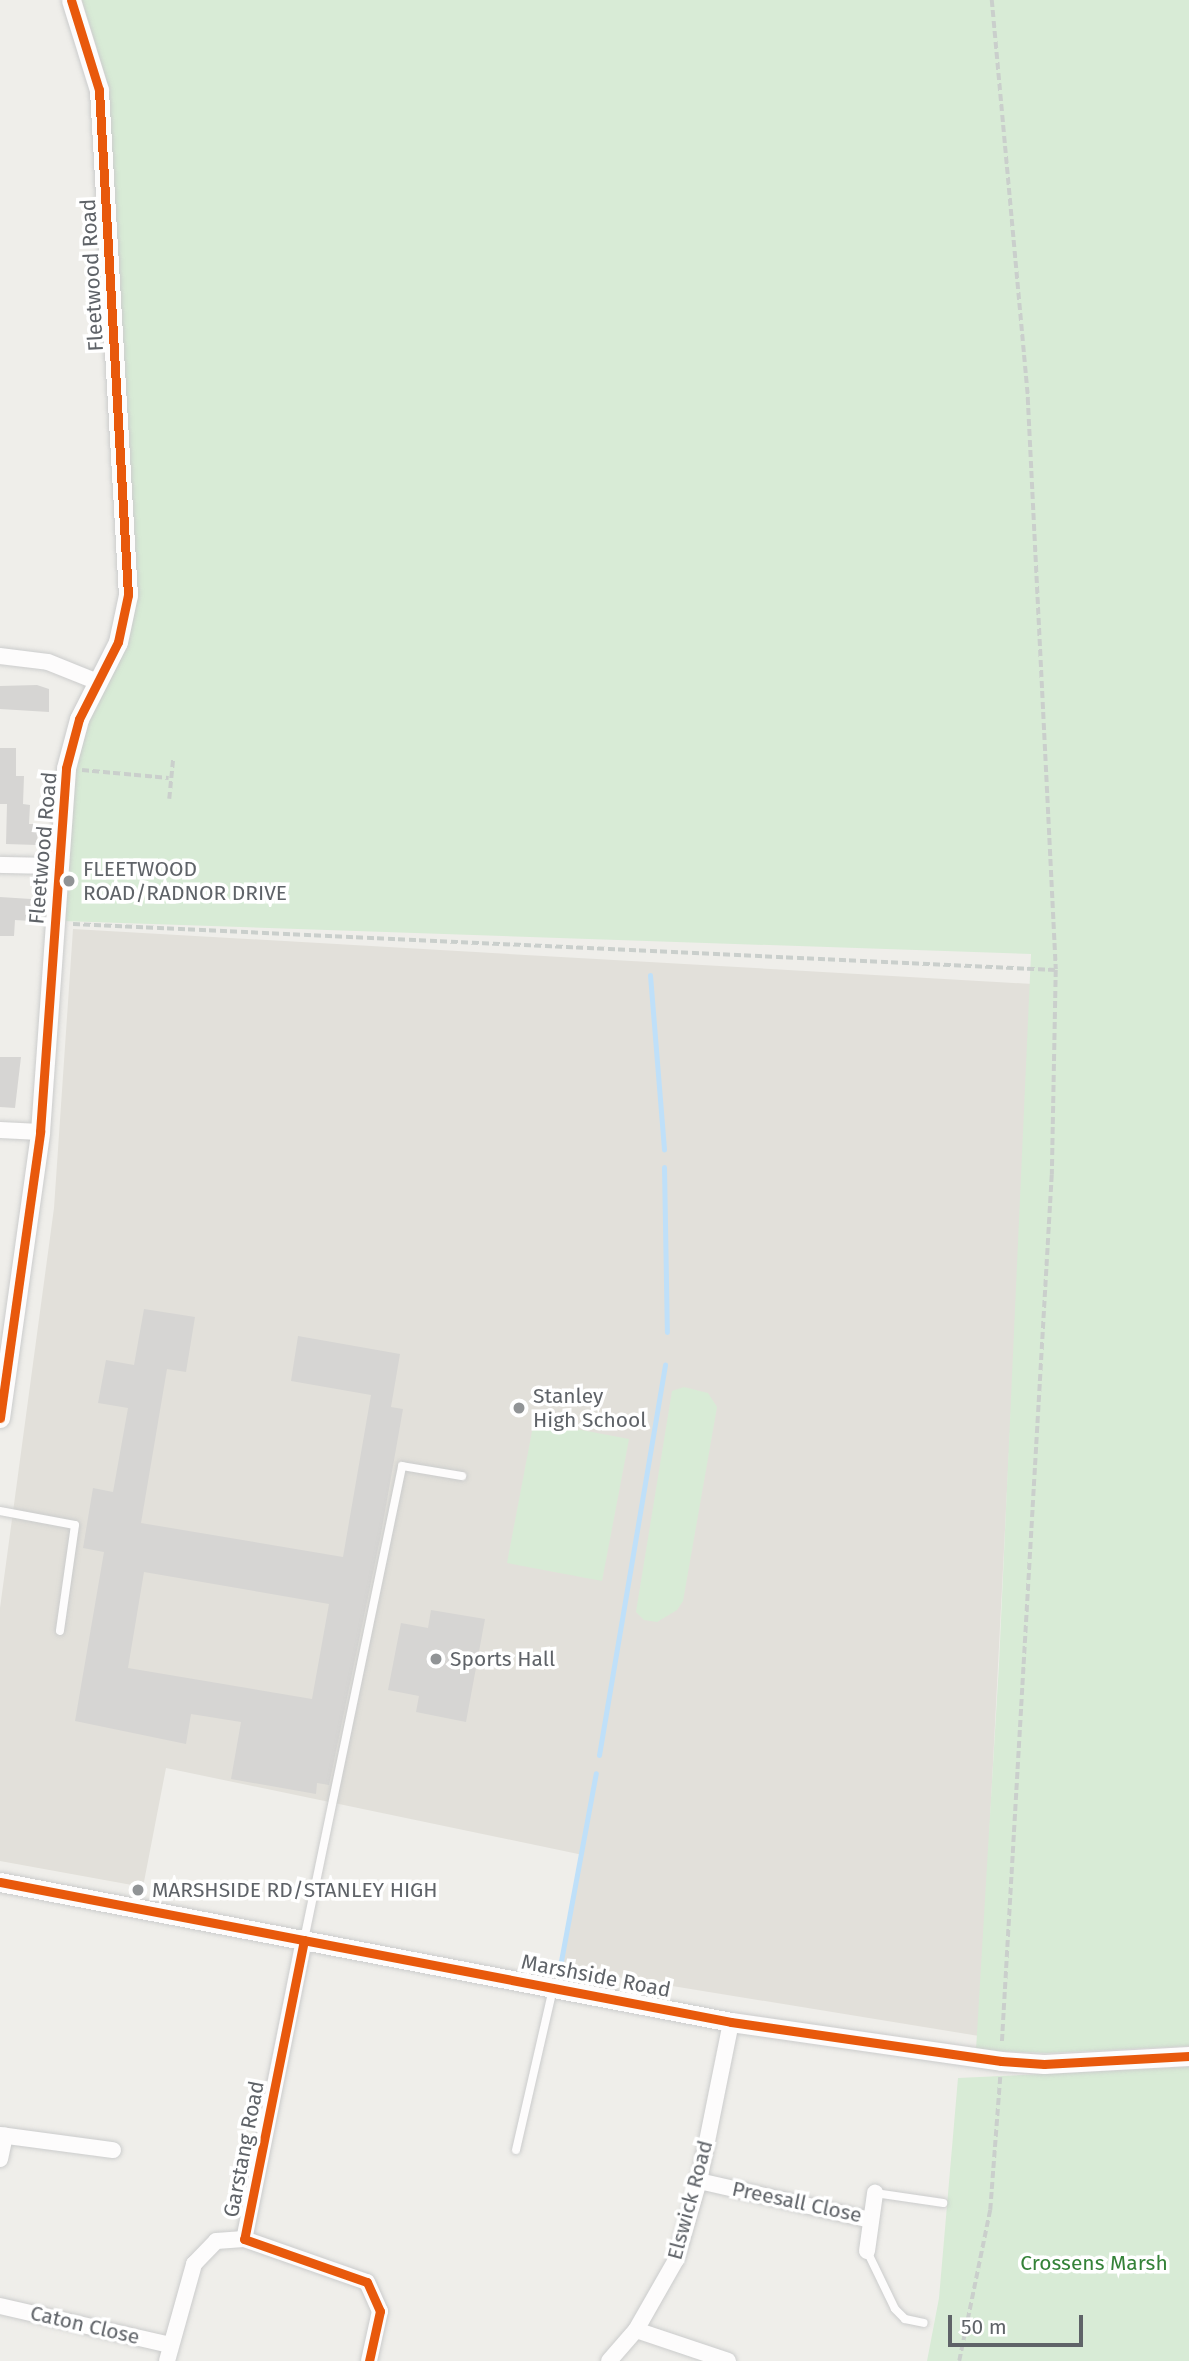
<!DOCTYPE html>
<html>
<head>
<meta charset="utf-8">
<style>
  body { margin:0 }
  #map { position:relative; width:1189px; height:2361px; overflow:hidden; background:#efeeea; font-family:"Fira Sans",sans-serif }
  div>[style] { position:absolute }
  .education>* { inset:0; background:#e2e0da }
  .green>* { inset:0; background:#d8ebd6 }
  .stream>* { height:5px; margin:-2.5px; padding:0 2.5px; transform-origin:2.5px; border-radius:2.5px; background:#bfe0f9 }
  .building>* { inset:0; background:#d6d5d3 }
  .path>* { height:3.5px; margin-top:-1.75px; transform-origin:0; background:repeating-linear-gradient(90deg,#cacfcc 0 7px,transparent 0 10.5px) }
  .roads { filter:drop-shadow(0 0 2px #cbcccc) drop-shadow(0 0 2px #cbcccc) }
  .service>* { height:8px; margin:-4px; padding:0 4px; transform-origin:4px; border-radius:4px; background:#fdfcfc }
  .minor>* { height:16px; margin:-8px; padding:0 8px; transform-origin:8px; border-radius:8px; background:#fdfcfc }
  .tertiary>* { height:19px; margin:-9.5px; padding:0 9.5px; transform-origin:9.5px; border-radius:9.5px; background:#fdfcfc }
  .cycleway>* { height:9px; margin:-4.5px; padding:0 4.5px; transform-origin:4.5px; border-radius:4.5px; background:#e8590c }
  .dots>* { width:19px; height:19px; translate:-50% -50%; box-sizing:border-box; border:4px solid #fff; border-radius:50% }
  span { translate:-50% -50%; white-space:nowrap; text-align:center; line-height:1.15; -webkit-text-stroke:7px #fff; paint-order:stroke }
  .street-label { font-size:21px; color:#5f6368 }
  .poi-label { font-size:21px; color:#5f6368 }
  .left { translate:0 -50%; text-align:left }
  .park-label { font-size:21px; color:#348238 }
  .scale { position:absolute; left:948px; top:2315px; width:135px; height:32px; box-sizing:border-box; border:4px solid #5f6368; border-top:0; padding-left:9px; font-size:21px; line-height:24px; white-space:nowrap; color:#5f6368; -webkit-text-stroke:5px #fff; paint-order:stroke }
</style>
</head>
<body>
<div id="map">
  <div class="education">
    <i style="clip-path:polygon(73px 929px,1033px 984px,979px 2036px,562px 1968px,583px 1855px,166px 1768px,143px 1887px,0 1861px,0 1608px,54px 1208px)"></i>
  </div>
  <div class="green">
    <i style="clip-path:polygon(82px 0,1189px 0,1189px 2046px,1047px 2053px,976px 2050px,999px 1664px,1031px 954px,62px 921px,75px 771px,90px 719px,125px 645px,138px 594px,108px 85px)"></i>
    <i style="clip-path:polygon(684px 1387px,708px 1393px,717px 1407px,683px 1601px,677px 1610px,657px 1622px,644px 1620px,636px 1612px,672px 1391px)"></i>
    <i style="clip-path:polygon(534px 1421px,629px 1439px,602px 1581px,507px 1563px)"></i>
    <i style="clip-path:polygon(1189px 2067px,1189px 2361px,927px 2361px,939px 2298px,958px 2078px)"></i>
  </div>
  <div class="stream">
    <i style="left:650px;top:975px;width:175px;rotate:85.4deg"></i>
    <i style="left:664px;top:1167px;width:165px;rotate:89deg"></i>
    <i style="left:599px;top:1755px;width:396px;rotate:-80.4deg"></i>
    <i style="left:561px;top:1961px;width:191px;rotate:-79.5deg"></i>
  </div>
  <div class="building">
    <i style="clip-path:polygon(37px 685px,49px 689px,49px 712px,0 709px,0 686px)"></i>
    <i style="clip-path:polygon(0 748px,16px 748px,16px 776px,24px 776px,23px 804px,30px 805px,29px 824px,38px 824px,37px 845px,6px 844px,7px 804px,0 804px)"></i>
    <i style="clip-path:polygon(0 897px,31px 899px,30px 921px,15px 920px,14px 936px,0 936px)"></i>
    <i style="clip-path:polygon(0 1057px,21px 1057px,15px 1108px,0 1107px)"></i>
    <i style="clip-path:polygon(evenodd,144px 1309px,195px 1317px,186px 1372px,167px 1369px,141px 1523px,343px 1557px,371px 1395px,291px 1381px,298px 1336px,400px 1354px,391px 1407px,403px 1409px,381px 1534px,329px 1785px,317px 1783px,316px 1794px,231px 1779px,241px 1722px,191px 1714px,186px 1744px,75px 1721px,104px 1552px,83px 1548px,93px 1488px,113px 1492px,128px 1408px,98px 1403px,106px 1360px,134px 1365px,144px 1309px,144px 1572px,329px 1604px,312px 1699px,128px 1668px,144px 1572px)"></i>
    <i style="clip-path:polygon(431px 1610px,485px 1619px,466px 1722px,416px 1712px,419px 1696px,388px 1690px,401px 1623px,428px 1628px)"></i>
  </div>
  <div class="path">
    <i style="left:992px;top:0;width:400px;rotate:84.8deg"></i>
    <i style="left:1028px;top:398px;width:572px;rotate:87.19deg"></i>
    <i style="left:82px;top:770px;width:87px;rotate:5.3deg"></i>
    <i style="left:169px;top:799px;width:41px;rotate:-84.4deg"></i>
    <i style="left:73px;top:924px;width:984px;rotate:2.68deg"></i>
    <i style="left:1056px;top:970px;width:205px;rotate:91.1deg"></i>
    <i style="left:1052px;top:1175px;width:871px;rotate:93.29deg"></i>
    <i style="left:959px;top:2361px;width:154px;rotate:-78.4deg"></i>
    <i style="left:990px;top:2210px;width:133px;rotate:-85.7deg"></i>
  </div>
  <div class="roads">
    <div class="service">
      <i style="left:0;top:1511px;width:76px;rotate:10.6deg"></i>
      <i style="left:75px;top:1525px;width:107px;rotate:98.1deg"></i>
      <i style="left:304px;top:1940px;width:484px;rotate:-78.3deg"></i>
      <i style="left:402px;top:1466px;width:61px;rotate:9.5deg"></i>
      <i style="left:516px;top:2150px;width:166px;rotate:-77.1deg"></i>
      <i style="left:875px;top:2193px;width:69px;rotate:8.4deg"></i>
      <i style="left:867px;top:2251px;width:64px;rotate:64.2deg"></i>
      <i style="left:895px;top:2309px;width:14px;rotate:45deg"></i>
      <i style="left:905px;top:2319px;width:19px;rotate:12deg"></i>
    </div>
    <div class="minor">
      <i style="left:0;top:656px;width:48px;rotate:7.1deg"></i>
      <i style="left:48px;top:662px;width:54px;rotate:21.8deg"></i>
      <i style="left:0;top:865px;width:58px;rotate:1deg"></i>
      <i style="left:0;top:1130px;width:40px;rotate:2.9deg"></i>
      <i style="left:304px;top:1940px;width:305px;rotate:101.3deg"></i>
      <i style="left:244px;top:2239px;width:130px;rotate:19.3deg"></i>
      <i style="left:367px;top:2282px;width:32px;rotate:66deg"></i>
      <i style="left:380px;top:2311px;width:51px;rotate:102.4deg"></i>
      <i style="left:0;top:2135px;width:114px;rotate:7.6deg"></i>
      <i style="left:0;top:2159px;width:24px;rotate:-78deg"></i>
      <i style="left:699px;top:2181px;width:175px;rotate:12.8deg"></i>
      <i style="left:867px;top:2251px;width:59px;rotate:-82.1deg"></i>
      <i style="left:0;top:2306px;width:174px;rotate:12.9deg"></i>
      <i style="left:636px;top:2330px;width:97px;rotate:18.6deg"></i>
      <i style="left:167px;top:2361px;width:101px;rotate:-74.4deg"></i>
      <i style="left:194px;top:2264px;width:32px;rotate:-46deg"></i>
      <i style="left:216px;top:2241px;width:28px;rotate:-4deg"></i>
      <i style="left:609px;top:2361px;width:41px;rotate:-48.9deg"></i>
      <i style="left:636px;top:2330px;width:81px;rotate:-60.3deg"></i>
      <i style="left:676px;top:2260px;width:82px;rotate:-73.8deg"></i>
      <i style="left:699px;top:2181px;width:162px;rotate:-78.6deg"></i>
    </div>
    <div class="tertiary">
      <i style="left:0;top:1418px;width:289px;rotate:-82deg"></i>
      <i style="left:40px;top:1132px;width:365px;rotate:-85.9deg"></i>
      <i style="left:66px;top:768px;width:51px;rotate:-75.1deg"></i>
      <i style="left:79px;top:719px;width:86px;rotate:-63.1deg"></i>
      <i style="left:118px;top:642px;width:48px;rotate:-78deg"></i>
      <i style="left:128px;top:595px;width:506px;rotate:-93.29deg"></i>
      <i style="left:99px;top:90px;width:94px;rotate:-107.3deg"></i>
      <i style="left:0;top:1882px;width:744px;rotate:10.84deg"></i>
      <i style="left:731px;top:2022px;width:273px;rotate:8.2deg"></i>
      <i style="left:1001px;top:2061px;width:43px;rotate:4deg"></i>
      <i style="left:1044px;top:2064px;width:145px;rotate:-3.2deg"></i>
    </div>
  </div>
  <div class="cycleway">
    <i style="left:0;top:1418px;width:289px;rotate:-82deg"></i>
    <i style="left:40px;top:1132px;width:365px;rotate:-85.9deg"></i>
    <i style="left:66px;top:768px;width:51px;rotate:-75.1deg"></i>
    <i style="left:79px;top:719px;width:86px;rotate:-63.1deg"></i>
    <i style="left:118px;top:642px;width:48px;rotate:-78deg"></i>
    <i style="left:128px;top:595px;width:506px;rotate:-93.29deg"></i>
    <i style="left:99px;top:90px;width:94px;rotate:-107.3deg"></i>
    <i style="left:0;top:1882px;width:744px;rotate:10.84deg"></i>
    <i style="left:731px;top:2022px;width:273px;rotate:8.2deg"></i>
    <i style="left:1001px;top:2061px;width:43px;rotate:4deg"></i>
    <i style="left:1044px;top:2064px;width:145px;rotate:-3.2deg"></i>
    <i style="left:304px;top:1940px;width:305px;rotate:101.3deg"></i>
    <i style="left:244px;top:2239px;width:130px;rotate:19.3deg"></i>
    <i style="left:367px;top:2282px;width:32px;rotate:66deg"></i>
    <i style="left:380px;top:2311px;width:51px;rotate:102.4deg"></i>
  </div>
  <div class="dots">
    <i style="left:69px;top:881px;background:#919496"></i>
    <i style="left:519px;top:1408px;background:#919496"></i>
    <i style="left:436px;top:1659px;background:#919496"></i>
    <i style="left:138px;top:1890px;background:#919496"></i>
  </div>
  <div class="street-label">
    <span style="left:92px;top:275px;rotate:-93deg">Fleetwood Road</span>
    <span style="left:43px;top:848px;rotate:-85deg">Fleetwood Road</span>
    <span style="left:596px;top:1976px;rotate:11deg">Marshside Road</span>
    <span style="left:244px;top:2149px;rotate:-79deg">Garstang Road</span>
    <span style="left:690px;top:2200px;rotate:-75deg">Elswick Road</span>
    <span style="left:797px;top:2202px;rotate:12deg">Preesall Close</span>
    <span style="left:85px;top:2325px;rotate:13deg">Caton Close</span>
  </div>
  <div class="poi-label">
    <span class="left" style="left:83px;top:881px">FLEETWOOD<br>ROAD/RADNOR DRIVE</span>
    <span class="left" style="left:533px;top:1408px">Stanley<br>High School</span>
    <span class="left" style="left:450px;top:1659px">Sports Hall</span>
    <span class="left" style="left:152px;top:1890px">MARSHSIDE RD/STANLEY HIGH</span>
  </div>
  <div class="park-label">
    <span style="left:1094px;top:2263px">Crossens Marsh</span>
  </div>
  <div class="scale">50 m</div>
</div>
</body>
</html>
